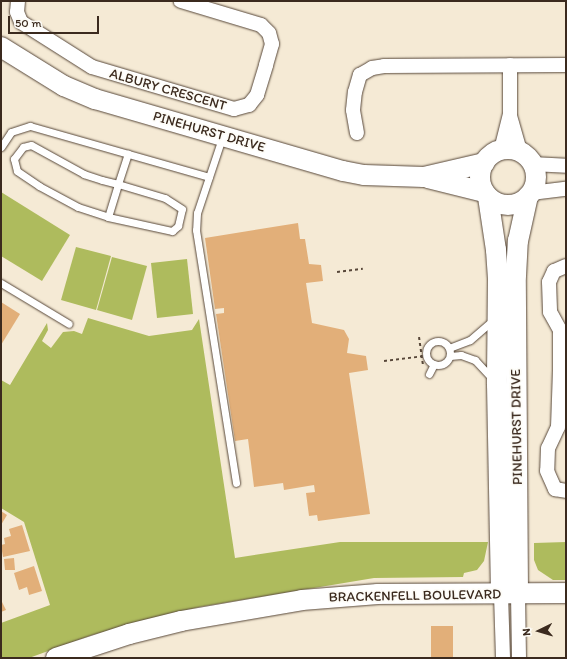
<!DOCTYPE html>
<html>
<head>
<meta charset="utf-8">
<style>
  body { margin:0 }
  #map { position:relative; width:567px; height:659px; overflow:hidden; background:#f5ead5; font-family:Itim,sans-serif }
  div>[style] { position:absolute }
  .green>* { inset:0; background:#aebb5d }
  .building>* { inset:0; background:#e2af79 }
  .path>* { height:2px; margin-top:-1px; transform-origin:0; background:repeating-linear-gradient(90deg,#574739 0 3px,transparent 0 6px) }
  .roads { filter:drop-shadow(0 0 1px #574739) drop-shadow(0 0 1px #574739) }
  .lane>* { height:7px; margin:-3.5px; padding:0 3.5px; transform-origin:3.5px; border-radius:3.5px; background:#fff }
  .lane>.ring { margin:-3.5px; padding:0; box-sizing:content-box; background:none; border:7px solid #fff; border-radius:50% }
  .street>* { height:14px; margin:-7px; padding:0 7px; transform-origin:7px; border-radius:7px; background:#fff }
  .secondary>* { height:20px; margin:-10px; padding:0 10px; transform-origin:10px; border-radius:10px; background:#fff }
  .secondary>.ring { margin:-10px; padding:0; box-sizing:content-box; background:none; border:20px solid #fff; border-radius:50% }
  span { translate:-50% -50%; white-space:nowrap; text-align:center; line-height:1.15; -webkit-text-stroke:3.5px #fdfcf7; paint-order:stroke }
  .street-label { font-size:14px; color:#3b2a1e }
  .frame { position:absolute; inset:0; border:2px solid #3b2a1e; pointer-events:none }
  .north { position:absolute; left:519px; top:611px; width:40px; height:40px; -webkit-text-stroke:3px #fdfcf7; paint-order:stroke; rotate:265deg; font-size:11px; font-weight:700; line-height:16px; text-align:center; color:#3b2a1e }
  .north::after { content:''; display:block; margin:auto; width:14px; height:18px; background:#3b2a1e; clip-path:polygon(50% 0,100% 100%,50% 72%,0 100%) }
  .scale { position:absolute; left:8px; top:16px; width:91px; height:18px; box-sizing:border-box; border:2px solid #3b2a1e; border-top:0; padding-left:5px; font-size:12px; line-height:14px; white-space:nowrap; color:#3b2a1e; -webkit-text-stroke:3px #fdfcf7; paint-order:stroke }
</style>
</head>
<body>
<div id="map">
  <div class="green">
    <i style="clip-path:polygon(1px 192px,70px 235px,42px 281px,1px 256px)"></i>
    <i style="clip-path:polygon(76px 247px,111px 256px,96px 310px,61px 300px)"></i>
    <i style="clip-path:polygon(112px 257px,147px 266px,132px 320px,97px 310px)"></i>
    <i style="clip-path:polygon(187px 259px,193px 314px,157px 318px,151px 263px)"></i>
    <i style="clip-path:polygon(88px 318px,149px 336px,192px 330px,199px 319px,235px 558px,340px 542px,488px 542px,484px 561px,477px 570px,464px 573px,463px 577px,374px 578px,199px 607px,92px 635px,29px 658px,1px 658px,1px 623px,50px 605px,24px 522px,1px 508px,1px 380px,10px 385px,47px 323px,48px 330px,42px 341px,51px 348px,63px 332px,74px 331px,82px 334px)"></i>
    <i style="clip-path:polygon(566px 542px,566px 584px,565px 584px,565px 580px,553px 580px,538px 570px,534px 560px,534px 543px)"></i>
  </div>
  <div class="building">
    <i style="clip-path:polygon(298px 223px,300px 239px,305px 239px,309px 264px,321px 265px,323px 281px,306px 283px,312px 323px,344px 330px,349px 339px,347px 353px,366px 356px,368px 370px,349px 373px,370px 514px,318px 521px,317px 515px,309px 516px,306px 493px,315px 492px,314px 485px,284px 490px,283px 483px,254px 487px,248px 439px,235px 441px,216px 314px,224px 313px,224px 308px,215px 309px,205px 238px)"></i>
    <i style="clip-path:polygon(1px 302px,20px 314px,1px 345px)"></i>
    <i style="clip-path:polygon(1px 511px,7px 515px,1px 525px)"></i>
    <i style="clip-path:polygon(22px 525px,30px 551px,3px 557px,1px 545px,5px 544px,4px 538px,11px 536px,9px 529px)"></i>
    <i style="clip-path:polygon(14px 558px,15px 570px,5px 570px,4px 559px)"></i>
    <i style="clip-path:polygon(34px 566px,42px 591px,29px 595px,27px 587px,19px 590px,14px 573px)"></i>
    <i style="clip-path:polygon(1px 600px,6px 610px,1px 612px)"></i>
    <i style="clip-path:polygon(431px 626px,453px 626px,453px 658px,431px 658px)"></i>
  </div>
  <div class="path">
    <i style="left:337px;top:272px;width:26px;rotate:-7deg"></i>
    <i style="left:419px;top:337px;width:28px;rotate:82deg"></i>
    <i style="left:384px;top:361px;width:38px;rotate:-7deg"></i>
  </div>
  <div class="roads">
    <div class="lane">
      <i style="left:222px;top:138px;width:79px;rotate:108.4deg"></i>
      <i style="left:197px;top:213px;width:17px;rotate:93deg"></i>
      <i style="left:196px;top:230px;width:256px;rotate:81deg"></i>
      <i style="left:1px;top:147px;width:18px;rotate:-56deg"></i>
      <i style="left:11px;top:132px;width:20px;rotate:-18deg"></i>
      <i style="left:30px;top:126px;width:186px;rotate:15.9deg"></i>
      <i style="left:108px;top:217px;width:66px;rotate:12.3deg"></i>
      <i style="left:172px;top:231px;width:8px;rotate:-40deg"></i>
      <i style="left:178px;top:226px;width:17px;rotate:-77deg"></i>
      <i style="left:182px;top:209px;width:20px;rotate:-147deg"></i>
      <i style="left:165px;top:198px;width:49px;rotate:-163.4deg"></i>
      <i style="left:118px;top:184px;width:16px;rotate:-166deg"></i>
      <i style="left:102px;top:180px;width:19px;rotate:-162deg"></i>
      <i style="left:84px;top:174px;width:60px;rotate:-151.3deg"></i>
      <i style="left:31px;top:145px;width:8px;rotate:166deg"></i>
      <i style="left:23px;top:147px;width:15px;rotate:127deg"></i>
      <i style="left:14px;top:159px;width:12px;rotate:76deg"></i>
      <i style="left:17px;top:171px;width:27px;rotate:34deg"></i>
      <i style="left:39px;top:186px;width:44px;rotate:28.3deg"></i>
      <i style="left:78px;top:207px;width:32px;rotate:18deg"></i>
      <i style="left:108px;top:217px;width:34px;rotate:-73deg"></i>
      <i style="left:118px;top:184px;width:32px;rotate:-72deg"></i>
      <i style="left:1px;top:283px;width:79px;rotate:31.1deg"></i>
      <i class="ring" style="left:426px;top:341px;width:17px;height:17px"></i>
      <i style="left:449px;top:348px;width:22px;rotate:-21deg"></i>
      <i style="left:470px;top:340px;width:30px;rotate:-41deg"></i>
      <i style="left:450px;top:356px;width:11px;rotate:-5deg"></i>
      <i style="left:461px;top:355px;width:15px;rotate:20deg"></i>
      <i style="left:475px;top:360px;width:25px;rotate:47deg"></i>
      <i style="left:429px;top:374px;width:11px;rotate:-63deg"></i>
    </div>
    <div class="street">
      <i style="left:18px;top:1px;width:11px;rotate:95deg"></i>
      <i style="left:17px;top:12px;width:11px;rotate:68deg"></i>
      <i style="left:21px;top:22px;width:84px;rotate:32.4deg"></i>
      <i style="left:92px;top:67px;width:148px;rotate:16.5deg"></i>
      <i style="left:234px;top:109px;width:16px;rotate:-15deg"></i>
      <i style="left:249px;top:105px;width:13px;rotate:-51deg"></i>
      <i style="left:257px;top:95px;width:31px;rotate:-73deg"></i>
      <i style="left:266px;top:65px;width:22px;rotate:-74deg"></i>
      <i style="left:272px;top:44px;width:11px;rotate:-105deg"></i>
      <i style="left:269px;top:33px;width:11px;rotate:-135deg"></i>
      <i style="left:261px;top:25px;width:84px;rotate:-163.3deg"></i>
      <i style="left:510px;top:116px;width:37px;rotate:74deg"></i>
      <i style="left:357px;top:133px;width:23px;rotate:-100deg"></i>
      <i style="left:353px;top:110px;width:18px;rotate:-84deg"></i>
      <i style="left:355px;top:92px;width:18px;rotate:-74deg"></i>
      <i style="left:360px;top:75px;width:14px;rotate:-30deg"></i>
      <i style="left:372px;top:68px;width:12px;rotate:-9deg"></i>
      <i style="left:384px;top:66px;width:182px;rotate:-0.3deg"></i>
      <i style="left:501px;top:150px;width:37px;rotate:-76deg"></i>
      <i style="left:510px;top:114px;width:49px;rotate:-90deg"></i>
      <i style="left:532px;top:164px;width:34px;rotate:3deg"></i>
      <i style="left:531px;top:193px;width:35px;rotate:-7deg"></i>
      <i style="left:566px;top:266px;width:13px;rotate:157deg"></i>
      <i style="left:554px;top:271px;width:12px;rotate:114deg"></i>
      <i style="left:549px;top:282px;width:30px;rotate:88deg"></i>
      <i style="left:550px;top:312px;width:21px;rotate:61deg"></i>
      <i style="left:560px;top:330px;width:40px;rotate:90deg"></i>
      <i style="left:560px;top:370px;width:57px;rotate:92deg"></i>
      <i style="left:558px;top:427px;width:23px;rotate:115deg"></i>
      <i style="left:548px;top:448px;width:23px;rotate:92deg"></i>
      <i style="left:547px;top:471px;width:20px;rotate:66deg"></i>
      <i style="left:555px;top:489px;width:11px;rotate:10deg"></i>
      <i style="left:501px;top:594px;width:64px;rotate:88.2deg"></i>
      <i style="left:518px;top:594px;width:64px;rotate:89.1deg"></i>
    </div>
    <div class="secondary">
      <i style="left:1px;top:47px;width:74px;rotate:31.8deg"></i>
      <i style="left:64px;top:86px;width:34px;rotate:23deg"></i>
      <i style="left:95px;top:99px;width:258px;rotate:16.2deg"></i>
      <i style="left:343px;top:171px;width:21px;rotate:11deg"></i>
      <i style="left:364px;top:175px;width:60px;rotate:1.9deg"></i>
      <i style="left:424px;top:177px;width:62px;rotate:-13.1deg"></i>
      <i class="ring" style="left:480px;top:149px;width:36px;height:36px"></i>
      <i style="left:428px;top:178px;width:58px;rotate:14deg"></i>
      <i style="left:488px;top:197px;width:54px;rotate:81.4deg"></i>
      <i style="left:496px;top:250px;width:30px;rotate:86deg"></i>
      <i style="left:498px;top:280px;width:104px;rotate:90.6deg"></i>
      <i style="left:497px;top:384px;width:210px;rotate:88.9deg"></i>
      <i style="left:518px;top:594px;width:318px;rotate:-90.4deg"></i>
      <i style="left:516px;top:276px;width:35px;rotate:-87deg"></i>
      <i style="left:518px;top:241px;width:46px;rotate:-77.5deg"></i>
      <i style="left:56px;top:658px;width:77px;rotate:-18.2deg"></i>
      <i style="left:129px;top:634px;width:54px;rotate:-14deg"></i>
      <i style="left:181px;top:621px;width:123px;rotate:-9.8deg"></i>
      <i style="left:302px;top:600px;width:76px;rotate:-4.5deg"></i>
      <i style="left:378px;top:594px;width:188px;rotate:-0.3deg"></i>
    </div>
  </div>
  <div class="street-label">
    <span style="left:168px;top:90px;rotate:16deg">ALBURY CRESCENT</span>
    <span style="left:209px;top:132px;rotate:16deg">PINEHURST DRIVE</span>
    <span style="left:517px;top:427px;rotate:-91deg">PINEHURST DRIVE</span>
    <span style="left:415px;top:596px;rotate:-1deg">BRACKENFELL BOULEVARD</span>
  </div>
  <div class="frame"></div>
  <div class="north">N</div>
  <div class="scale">50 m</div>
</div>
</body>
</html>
